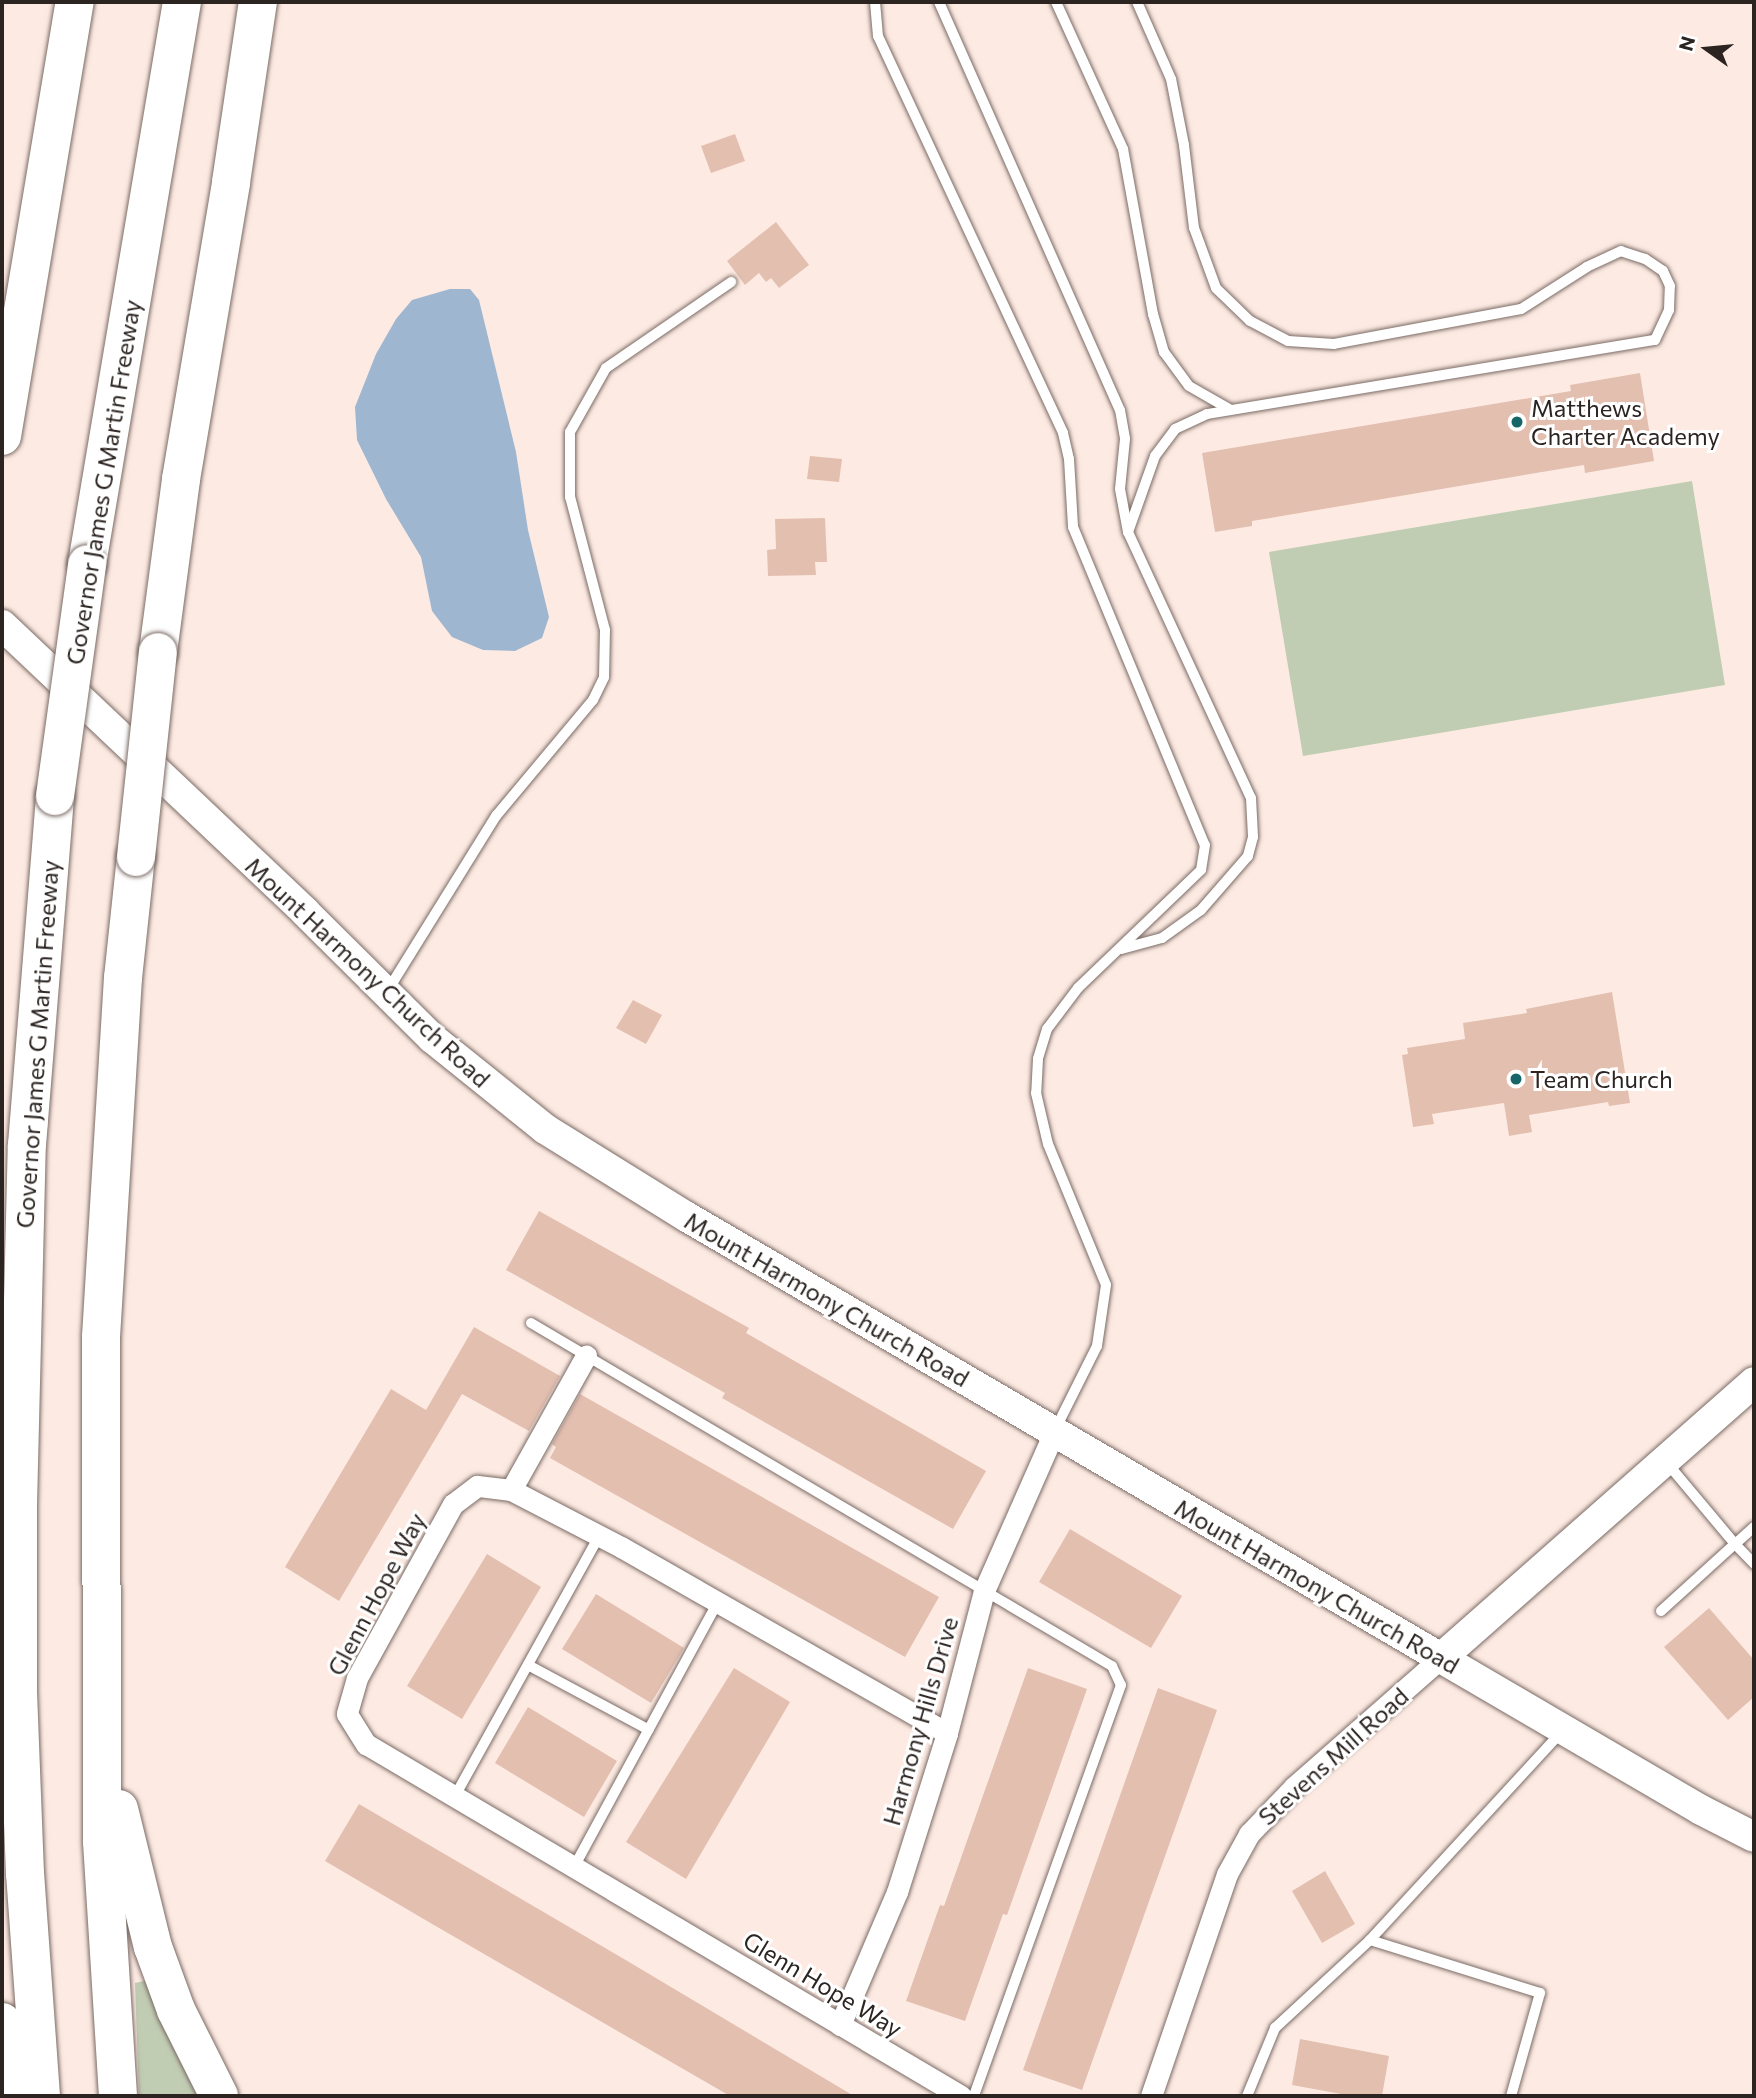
<!DOCTYPE html>
<html>
<head>
<meta charset="utf-8">
<style>
  body { margin:0 }
  #map { position:relative; width:1756px; height:2098px; overflow:hidden; background:#fdebe3; font-family:Commissioner,sans-serif }
  div>[style] { position:absolute }
  .green>* { inset:0; background:#c1cdb3 }
  .water>* { inset:0; background:#9eb6d0 }
  .building>* { inset:0; background:#e3bfb0 }
  .roads { filter:drop-shadow(0 0 2px #7b6b65) drop-shadow(0 0 2px #7b6b65) }
  .lane>* { height:10px; margin:-5px; padding:0 5px; transform-origin:5px; border-radius:5px; background:#fff }
  .street>* { height:21px; margin:-10.5px; padding:0 10.5px; transform-origin:10.5px; border-radius:10.5px; background:#fff }
  .secondary>* { height:30px; margin:-15px; padding:0 15px; transform-origin:15px; border-radius:15px; background:#fff }
  .highway>* { height:38px; margin:-19px; padding:0 19px; transform-origin:19px; border-radius:19px; background:#fff }
  .bridges { filter:drop-shadow(0 0 2px #7b6b65) drop-shadow(0 0 2px #7b6b65) }
  .highway-bridge>* { height:38px; margin:-19px; padding:0 19px; transform-origin:19px; border-radius:19px; background:#fff }
  .dots>* { width:19px; height:19px; translate:-50% -50%; box-sizing:border-box; border:4px solid #fff; border-radius:50% }
  span { translate:-50% -50%; white-space:nowrap; text-align:center; line-height:1.15; -webkit-text-stroke:6px #fff; paint-order:stroke }
  .poi-label { font-size:24px; color:#2b2421 }
  .left { translate:0 -50%; text-align:left }
  .street-label { font-size:24px; color:#2b2421 }
  .frame { position:absolute; inset:0; border:4px solid #2b2421; pointer-events:none }
  .north { position:absolute; left:1672px; top:14px; width:70px; height:70px; -webkit-text-stroke:5px #fff; paint-order:stroke; rotate:285deg; font-size:19px; font-weight:700; line-height:28px; text-align:center; color:#2b2421 }
  .north::after { content:''; display:block; margin:auto; width:24px; height:32px; background:#2b2421; clip-path:polygon(50% 0,100% 100%,50% 72%,0 100%) }
</style>
</head>
<body>
<div id="map">
  <div class="green">
    <i style="clip-path:polygon(1692px 481px,1725px 685px,1303px 756px,1269px 552px)"></i>
    <i style="clip-path:polygon(154px 1979px,203px 2096px,139px 2096px,135px 1983px)"></i>
  </div>
  <div class="water">
    <i style="clip-path:polygon(450px 289px,470px 289px,479px 300px,516px 452px,528px 530px,549px 617px,542px 638px,515px 651px,483px 650px,452px 637px,432px 611px,421px 557px,386px 499px,357px 440px,355px 407px,376px 354px,396px 319px,412px 300px)"></i>
  </div>
  <div class="building">
    <i style="clip-path:polygon(735px 134px,745px 161px,711px 173px,701px 146px)"></i>
    <i style="clip-path:polygon(776px 222px,809px 265px,779px 288px,771px 278px,766px 282px,759px 273px,745px 285px,727px 261px)"></i>
    <i style="clip-path:polygon(1640px 373px,1654px 461px,1585px 473px,1584px 465px,1252px 521px,1252px 526px,1215px 532px,1202px 453px,1571px 391px,1570px 385px)"></i>
    <i style="clip-path:polygon(810px 456px,842px 459px,839px 482px,807px 479px)"></i>
    <i style="clip-path:polygon(825px 518px,827px 562px,815px 562px,816px 575px,768px 576px,767px 550px,776px 549px,775px 519px)"></i>
    <i style="clip-path:polygon(1612px 992px,1630px 1103px,1609px 1106px,1608px 1102px,1529px 1115px,1532px 1132px,1509px 1136px,1504px 1103px,1432px 1114px,1434px 1124px,1413px 1127px,1402px 1055px,1408px 1054px,1407px 1048px,1465px 1039px,1463px 1023px,1527px 1013px,1526px 1009px)"></i>
    <i style="clip-path:polygon(633px 1000px,662px 1015px,646px 1044px,616px 1028px)"></i>
    <i style="clip-path:polygon(539px 1211px,749px 1328px,746px 1333px,986px 1471px,953px 1529px,722px 1398px,725px 1393px,506px 1270px)"></i>
    <i style="clip-path:polygon(474px 1327px,560px 1376px,529px 1431px,462px 1394px,339px 1601px,285px 1567px,391px 1389px,426px 1410px)"></i>
    <i style="clip-path:polygon(580px 1394px,939px 1597px,905px 1657px,550px 1458px,556px 1447px,552px 1444px)"></i>
    <i style="clip-path:polygon(1070px 1529px,1182px 1596px,1151px 1648px,1039px 1582px)"></i>
    <i style="clip-path:polygon(487px 1554px,541px 1587px,462px 1719px,407px 1686px)"></i>
    <i style="clip-path:polygon(596px 1594px,684px 1648px,651px 1703px,562px 1649px)"></i>
    <i style="clip-path:polygon(1709px 1608px,1754px 1660px,1754px 1697px,1728px 1720px,1664px 1647px)"></i>
    <i style="clip-path:polygon(734px 1668px,790px 1702px,686px 1879px,626px 1842px)"></i>
    <i style="clip-path:polygon(1028px 1668px,1087px 1689px,1007px 1915px,1003px 1914px,965px 2021px,906px 2001px,940px 1905px,944px 1906px)"></i>
    <i style="clip-path:polygon(1158px 1688px,1217px 1710px,1082px 2090px,1023px 2070px)"></i>
    <i style="clip-path:polygon(528px 1707px,617px 1761px,584px 1817px,495px 1763px)"></i>
    <i style="clip-path:polygon(359px 1804px,624px 1959px,854px 2096px,730px 2096px,427px 1921px,325px 1861px)"></i>
    <i style="clip-path:polygon(1325px 1871px,1355px 1924px,1322px 1943px,1292px 1891px)"></i>
    <i style="clip-path:polygon(1300px 2039px,1389px 2056px,1382px 2096px,1352px 2096px,1292px 2085px)"></i>
  </div>
  <div class="roads">
    <div class="lane">
      <i style="left:875px;top:2px;width:34px;rotate:85deg"></i>
      <i style="left:878px;top:36px;width:438px;rotate:65deg"></i>
      <i style="left:1063px;top:433px;width:27px;rotate:77deg"></i>
      <i style="left:1069px;top:459px;width:68px;rotate:86.6deg"></i>
      <i style="left:1073px;top:527px;width:344px;rotate:67.5deg"></i>
      <i style="left:1205px;top:845px;width:25px;rotate:99deg"></i>
      <i style="left:1201px;top:870px;width:170px;rotate:136.2deg"></i>
      <i style="left:1078px;top:988px;width:51px;rotate:127.1deg"></i>
      <i style="left:1047px;top:1029px;width:31px;rotate:107deg"></i>
      <i style="left:1038px;top:1059px;width:34px;rotate:93deg"></i>
      <i style="left:1036px;top:1093px;width:52px;rotate:76.8deg"></i>
      <i style="left:1048px;top:1144px;width:152px;rotate:67.6deg"></i>
      <i style="left:1106px;top:1285px;width:62px;rotate:98.4deg"></i>
      <i style="left:1097px;top:1346px;width:92px;rotate:116.6deg"></i>
      <i style="left:939px;top:2px;width:446px;rotate:66.1deg"></i>
      <i style="left:1120px;top:410px;width:29px;rotate:80deg"></i>
      <i style="left:1125px;top:439px;width:50px;rotate:95.7deg"></i>
      <i style="left:1120px;top:489px;width:44px;rotate:79.5deg"></i>
      <i style="left:1128px;top:532px;width:293px;rotate:65.2deg"></i>
      <i style="left:1251px;top:798px;width:39px;rotate:87deg"></i>
      <i style="left:1253px;top:837px;width:20px;rotate:105deg"></i>
      <i style="left:1248px;top:856px;width:72px;rotate:131deg"></i>
      <i style="left:1201px;top:910px;width:48px;rotate:144.3deg"></i>
      <i style="left:1162px;top:938px;width:42px;rotate:165deg"></i>
      <i style="left:1056px;top:2px;width:162px;rotate:65.5deg"></i>
      <i style="left:1123px;top:149px;width:168px;rotate:79.7deg"></i>
      <i style="left:1153px;top:314px;width:40px;rotate:74deg"></i>
      <i style="left:1164px;top:352px;width:42px;rotate:53.7deg"></i>
      <i style="left:1189px;top:386px;width:48px;rotate:29.7deg"></i>
      <i style="left:1128px;top:532px;width:81px;rotate:-70.4deg"></i>
      <i style="left:1155px;top:456px;width:34px;rotate:-53deg"></i>
      <i style="left:1175px;top:429px;width:35px;rotate:-25deg"></i>
      <i style="left:1207px;top:414px;width:454px;rotate:-9.4deg"></i>
      <i style="left:1655px;top:340px;width:33px;rotate:-65deg"></i>
      <i style="left:1669px;top:310px;width:24px;rotate:-88deg"></i>
      <i style="left:1670px;top:286px;width:17px;rotate:-115deg"></i>
      <i style="left:1663px;top:271px;width:22px;rotate:-146deg"></i>
      <i style="left:1645px;top:259px;width:25px;rotate:-162deg"></i>
      <i style="left:1621px;top:251px;width:38px;rotate:155deg"></i>
      <i style="left:1587px;top:267px;width:78px;rotate:147.5deg"></i>
      <i style="left:1521px;top:309px;width:190px;rotate:169.4deg"></i>
      <i style="left:1334px;top:344px;width:46px;rotate:-176.3deg"></i>
      <i style="left:1288px;top:341px;width:43px;rotate:-152.2deg"></i>
      <i style="left:1250px;top:321px;width:47px;rotate:-135.9deg"></i>
      <i style="left:1216px;top:288px;width:64px;rotate:-110.1deg"></i>
      <i style="left:1194px;top:228px;width:84px;rotate:-96.9deg"></i>
      <i style="left:1184px;top:145px;width:67px;rotate:-101.1deg"></i>
      <i style="left:1171px;top:79px;width:84px;rotate:-113.8deg"></i>
      <i style="left:388px;top:990px;width:205px;rotate:-58.2deg"></i>
      <i style="left:496px;top:816px;width:151px;rotate:-50.1deg"></i>
      <i style="left:593px;top:700px;width:25px;rotate:-64deg"></i>
      <i style="left:604px;top:677px;width:47px;rotate:-88.8deg"></i>
      <i style="left:605px;top:630px;width:138px;rotate:-104.7deg"></i>
      <i style="left:570px;top:497px;width:65px;rotate:-90deg"></i>
      <i style="left:570px;top:432px;width:73px;rotate:-60.6deg"></i>
      <i style="left:606px;top:368px;width:152px;rotate:-34.5deg"></i>
      <i style="left:531px;top:1323px;width:675px;rotate:30.56deg"></i>
      <i style="left:1112px;top:1666px;width:21px;rotate:65deg"></i>
      <i style="left:1121px;top:1685px;width:436px;rotate:109.7deg"></i>
      <i style="left:1754px;top:1527px;width:25px;rotate:138deg"></i>
      <i style="left:1735px;top:1544px;width:28px;rotate:46deg"></i>
      <i style="left:1661px;top:1611px;width:100px;rotate:-42.2deg"></i>
      <i style="left:1735px;top:1544px;width:106px;rotate:-130deg"></i>
      <i style="left:528px;top:1665px;width:137px;rotate:28.2deg"></i>
      <i style="left:455px;top:1796px;width:297px;rotate:-61deg"></i>
      <i style="left:574px;top:1867px;width:302px;rotate:-61.5deg"></i>
      <i style="left:1370px;top:1940px;width:178px;rotate:17.3deg"></i>
      <i style="left:1540px;top:1993px;width:107px;rotate:105.7deg"></i>
      <i style="left:1247px;top:2096px;width:74px;rotate:-67.6deg"></i>
      <i style="left:1275px;top:2028px;width:129px;rotate:-42.8deg"></i>
      <i style="left:1370px;top:1940px;width:284px;rotate:-47.4deg"></i>
    </div>
    <div class="street">
      <i style="left:511px;top:1490px;width:154px;rotate:-60.8deg"></i>
      <i style="left:947px;top:1733px;width:375px;rotate:-150.3deg"></i>
      <i style="left:621px;top:1547px;width:124px;rotate:-152.6deg"></i>
      <i style="left:511px;top:1490px;width:34px;rotate:-173deg"></i>
      <i style="left:477px;top:1486px;width:30px;rotate:143deg"></i>
      <i style="left:453px;top:1504px;width:199px;rotate:118.9deg"></i>
      <i style="left:357px;top:1678px;width:37px;rotate:106deg"></i>
      <i style="left:347px;top:1714px;width:36px;rotate:58deg"></i>
      <i style="left:366px;top:1744px;width:691px;rotate:30.61deg"></i>
      <i style="left:840px;top:2025px;width:145px;rotate:-66.8deg"></i>
      <i style="left:897px;top:1892px;width:167px;rotate:-72.5deg"></i>
      <i style="left:947px;top:1733px;width:147px;rotate:-75.4deg"></i>
      <i style="left:984px;top:1591px;width:174px;rotate:-66.2deg"></i>
      <i style="left:1151px;top:2096px;width:235px;rotate:-71.1deg"></i>
      <i style="left:1227px;top:1874px;width:46px;rotate:-61.2deg"></i>
      <i style="left:1249px;top:1834px;width:65px;rotate:-46.2deg"></i>
      <i style="left:1294px;top:1787px;width:196px;rotate:-41.3deg"></i>
    </div>
    <div class="secondary">
      <i style="left:2px;top:625px;width:417px;rotate:43.4deg"></i>
      <i style="left:305px;top:912px;width:179px;rotate:44.8deg"></i>
      <i style="left:432px;top:1038px;width:145px;rotate:38.8deg"></i>
      <i style="left:545px;top:1129px;width:167px;rotate:31.8deg"></i>
      <i style="left:687px;top:1217px;width:873px;rotate:30.32deg"></i>
      <i style="left:1441px;top:1658px;width:301px;rotate:30.3deg"></i>
      <i style="left:1701px;top:1810px;width:59px;rotate:27deg"></i>
      <i style="left:1441px;top:1658px;width:417px;rotate:-41.4deg"></i>
    </div>
    <div class="highway">
      <i style="left:2px;top:436px;width:440px;rotate:-80.5deg"></i>
      <i style="left:87px;top:564px;width:570px;rotate:-80.41deg"></i>
      <i style="left:158px;top:652px;width:175px;rotate:-82.4deg"></i>
      <i style="left:181px;top:479px;width:301px;rotate:-80.4deg"></i>
      <i style="left:231px;top:182px;width:182px;rotate:-81.5deg"></i>
      <i style="left:119px;top:1809px;width:142px;rotate:76.2deg"></i>
      <i style="left:153px;top:1947px;width:67px;rotate:69.9deg"></i>
      <i style="left:176px;top:2010px;width:96px;rotate:63.4deg"></i>
      <i style="left:2px;top:2022px;width:74px;rotate:84.6deg"></i>
      <i style="left:41px;top:2096px;width:223px;rotate:-94.1deg"></i>
      <i style="left:25px;top:1874px;width:184px;rotate:-92.2deg"></i>
      <i style="left:18px;top:1690px;width:185px;rotate:-90deg"></i>
      <i style="left:18px;top:1505px;width:360px;rotate:-88.6deg"></i>
      <i style="left:27px;top:1145px;width:350px;rotate:-85.4deg"></i>
      <i style="left:118px;top:2096px;width:256px;rotate:-93.6deg"></i>
      <i style="left:102px;top:1841px;width:504px;rotate:-90.11deg"></i>
      <i style="left:101px;top:1337px;width:360px;rotate:-86.5deg"></i>
      <i style="left:123px;top:978px;width:122px;rotate:-83.9deg"></i>
    </div>
  </div>
  <div class="bridges">
    <div class="highway-bridge">
      <i style="left:55px;top:796px;width:234px;rotate:-82.1deg"></i>
      <i style="left:136px;top:857px;width:206px;rotate:-83.9deg"></i>
    </div>
  </div>
  <div class="dots">
    <i style="left:1517px;top:422px;background:#166569"></i>
    <i style="left:1516px;top:1079px;background:#166569"></i>
  </div>
  <div class="poi-label">
    <span class="left" style="left:1531px;top:422px">Matthews<br>Charter Academy</span>
    <span class="left" style="left:1530px;top:1079px">Team Church</span>
  </div>
  <div class="street-label">
    <span style="left:103px;top:482px;rotate:-81deg">Governor James G Martin Freeway</span>
    <span style="left:368px;top:972px;rotate:43deg">Mount Harmony Church Road</span>
    <span style="left:37px;top:1044px;rotate:-86deg">Governor James G Martin Freeway</span>
    <span style="left:827px;top:1299px;rotate:30deg">Mount Harmony Church Road</span>
    <span style="left:1317px;top:1586px;rotate:30deg">Mount Harmony Church Road</span>
    <span style="left:376px;top:1594px;rotate:-62deg">Glenn Hope Way</span>
    <span style="left:920px;top:1721px;rotate:-74deg">Harmony Hills Drive</span>
    <span style="left:1333px;top:1756px;rotate:-42deg">Stevens Mill Road</span>
    <span style="left:823px;top:1984px;rotate:31deg">Glenn Hope Way</span>
  </div>
  <div class="frame"></div>
  <div class="north">N</div>
</div>
</body>
</html>
